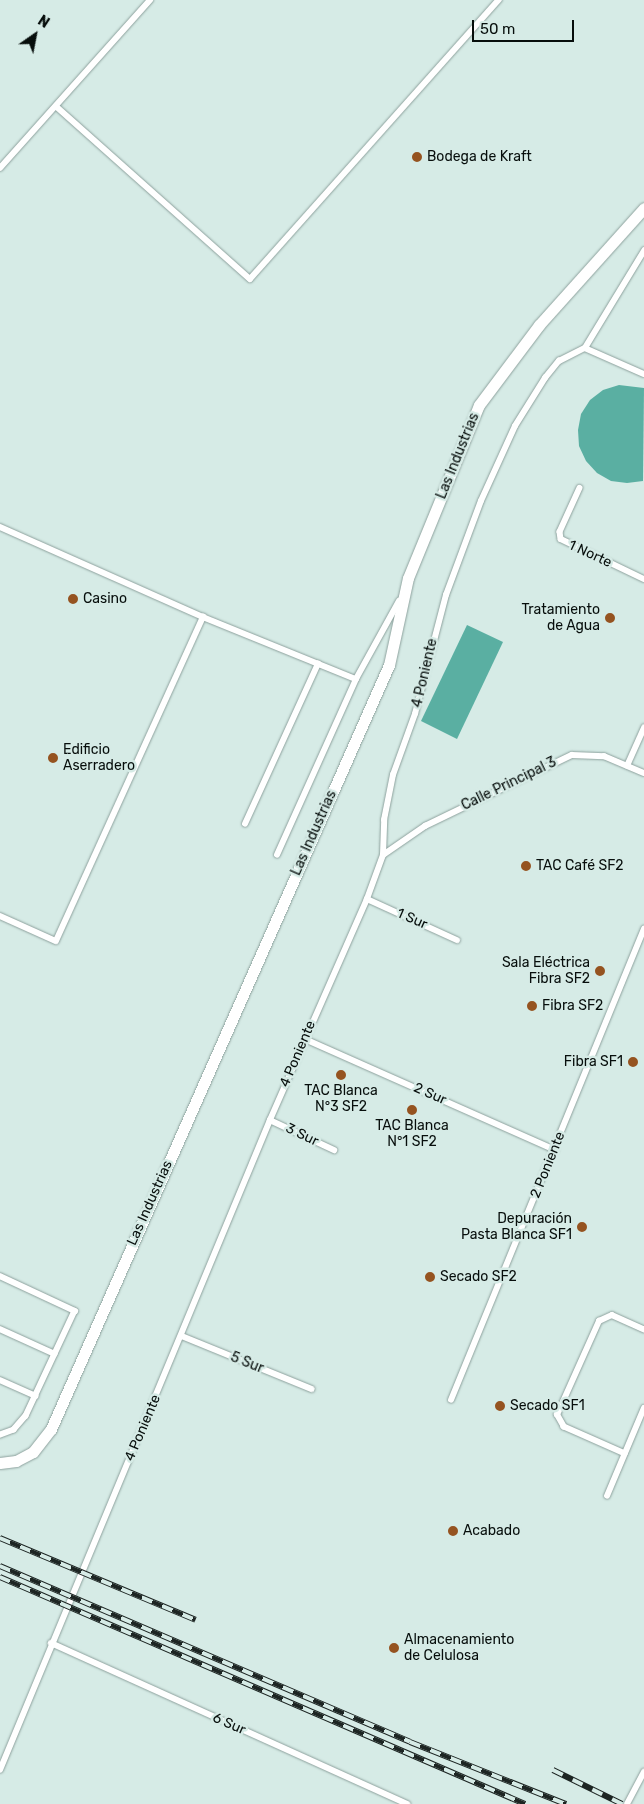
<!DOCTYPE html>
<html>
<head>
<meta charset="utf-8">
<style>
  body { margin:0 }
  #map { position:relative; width:644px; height:1804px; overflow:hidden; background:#d6ebe6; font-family:Rubik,sans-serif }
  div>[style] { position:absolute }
  .water>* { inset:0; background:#5aafa2 }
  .roads { filter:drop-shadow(0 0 1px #8da19d) drop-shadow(0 0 1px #8da19d) }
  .service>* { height:5.5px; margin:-2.75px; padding:0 2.75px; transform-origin:2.75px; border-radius:2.75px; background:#fff }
  .minor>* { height:11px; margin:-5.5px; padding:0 5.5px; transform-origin:5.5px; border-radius:5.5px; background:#fff }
  .rail>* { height:5.5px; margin-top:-2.75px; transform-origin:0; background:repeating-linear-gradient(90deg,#d6ebe6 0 11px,#1d2523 0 22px); box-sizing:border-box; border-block:1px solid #1d2523 }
  .dots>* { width:14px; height:14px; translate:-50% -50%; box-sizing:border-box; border:2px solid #d6ebe6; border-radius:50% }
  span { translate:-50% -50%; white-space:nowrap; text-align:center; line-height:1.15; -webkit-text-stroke:5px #d6ebe6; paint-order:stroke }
  .poi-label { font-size:14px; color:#070e0c }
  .left { translate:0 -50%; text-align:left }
  .right { translate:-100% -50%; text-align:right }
  .street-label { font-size:14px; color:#070e0c }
  .north { position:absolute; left:10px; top:10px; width:50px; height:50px; -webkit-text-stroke:4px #d6ebe6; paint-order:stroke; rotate:33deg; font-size:14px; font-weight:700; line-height:20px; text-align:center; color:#070e0c }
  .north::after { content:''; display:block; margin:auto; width:18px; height:22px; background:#070e0c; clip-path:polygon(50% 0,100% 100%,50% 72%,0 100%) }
  .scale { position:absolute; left:472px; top:20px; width:102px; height:22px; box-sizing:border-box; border:2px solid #070e0c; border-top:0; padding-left:6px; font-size:15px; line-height:18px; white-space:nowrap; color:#070e0c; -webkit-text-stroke:4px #d6ebe6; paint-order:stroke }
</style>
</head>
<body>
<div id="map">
  <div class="water">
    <i style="clip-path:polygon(619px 385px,644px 388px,643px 481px,627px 483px,611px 481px,597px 473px,586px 461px,579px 446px,578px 430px,581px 414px,590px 400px,603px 390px)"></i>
    <i style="clip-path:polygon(467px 625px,503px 642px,457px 739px,421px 721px)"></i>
  </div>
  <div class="roads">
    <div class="service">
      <i style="left:56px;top:106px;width:260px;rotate:41.7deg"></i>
      <i style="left:250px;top:279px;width:374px;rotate:-48.3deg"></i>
      <i style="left:0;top:168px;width:225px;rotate:-48.2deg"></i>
      <i style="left:585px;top:348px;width:114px;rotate:-58.7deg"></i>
      <i style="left:585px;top:348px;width:64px;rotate:23.8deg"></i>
      <i style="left:580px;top:488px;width:48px;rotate:114.4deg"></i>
      <i style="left:560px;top:532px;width:7px;rotate:82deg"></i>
      <i style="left:561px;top:539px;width:92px;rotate:25.7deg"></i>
      <i style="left:0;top:527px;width:222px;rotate:23.9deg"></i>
      <i style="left:203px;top:617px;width:165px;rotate:22.1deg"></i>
      <i style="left:356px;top:679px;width:89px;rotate:-61.1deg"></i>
      <i style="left:627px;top:766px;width:42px;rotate:-65.9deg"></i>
      <i style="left:245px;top:824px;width:176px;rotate:-65.5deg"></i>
      <i style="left:277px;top:855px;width:193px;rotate:-65.8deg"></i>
      <i style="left:383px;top:855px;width:51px;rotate:-34.6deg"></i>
      <i style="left:425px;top:826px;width:163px;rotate:-25.8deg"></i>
      <i style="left:572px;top:755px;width:32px;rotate:2deg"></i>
      <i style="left:604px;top:756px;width:43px;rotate:23deg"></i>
      <i style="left:367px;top:899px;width:99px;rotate:24.5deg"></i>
      <i style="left:0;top:916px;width:61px;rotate:24.1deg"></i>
      <i style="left:56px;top:941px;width:356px;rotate:-65.6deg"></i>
      <i style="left:305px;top:1039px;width:274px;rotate:23.9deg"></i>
      <i style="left:270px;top:1120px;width:71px;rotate:25.1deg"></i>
      <i style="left:0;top:1276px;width:83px;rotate:25deg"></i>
      <i style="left:75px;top:1311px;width:116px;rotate:115deg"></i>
      <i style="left:26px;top:1416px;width:18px;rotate:131deg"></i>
      <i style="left:14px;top:1430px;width:15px;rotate:160deg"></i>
      <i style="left:0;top:1329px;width:60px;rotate:24.4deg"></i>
      <i style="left:182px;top:1336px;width:140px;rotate:22.2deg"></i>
      <i style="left:0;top:1380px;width:39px;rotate:24deg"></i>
      <i style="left:451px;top:1400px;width:509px;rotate:-67.72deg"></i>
      <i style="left:625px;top:1454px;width:67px;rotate:-156.1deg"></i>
      <i style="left:564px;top:1427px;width:14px;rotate:-120deg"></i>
      <i style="left:557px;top:1415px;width:103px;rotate:-65.9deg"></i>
      <i style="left:599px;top:1321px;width:14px;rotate:-25deg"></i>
      <i style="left:612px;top:1315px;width:35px;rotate:24deg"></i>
      <i style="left:607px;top:1496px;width:95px;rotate:-67.2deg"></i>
      <i style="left:51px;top:1643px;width:391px;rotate:24.3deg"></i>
      <i style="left:0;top:1770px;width:704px;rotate:-67.44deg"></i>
      <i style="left:270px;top:1120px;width:241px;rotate:-66.3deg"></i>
      <i style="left:367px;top:899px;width:47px;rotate:-70deg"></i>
      <i style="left:383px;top:855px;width:35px;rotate:-88deg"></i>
      <i style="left:384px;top:820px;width:46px;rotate:-78.7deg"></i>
      <i style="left:393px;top:775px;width:65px;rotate:-70.2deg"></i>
      <i style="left:415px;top:714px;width:123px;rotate:-75.4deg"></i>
      <i style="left:446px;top:595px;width:100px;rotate:-69.6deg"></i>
      <i style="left:481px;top:501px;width:82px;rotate:-65.6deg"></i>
      <i style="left:515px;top:426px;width:57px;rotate:-58deg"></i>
      <i style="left:545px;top:378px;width:22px;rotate:-51deg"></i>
      <i style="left:559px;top:361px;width:29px;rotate:-27deg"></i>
      <i style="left:627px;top:1804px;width:36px;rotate:-62deg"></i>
    </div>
    <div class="minor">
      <i style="left:0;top:1463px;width:16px;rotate:-7deg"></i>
      <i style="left:16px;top:1461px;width:19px;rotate:-28deg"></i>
      <i style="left:33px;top:1452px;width:29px;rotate:-52deg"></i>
      <i style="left:51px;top:1429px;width:835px;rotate:-66.14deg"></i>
      <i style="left:389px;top:665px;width:89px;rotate:-77.7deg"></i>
      <i style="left:408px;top:578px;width:187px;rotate:-67.7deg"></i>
      <i style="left:479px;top:405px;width:100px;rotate:-53.1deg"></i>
      <i style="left:539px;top:325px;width:157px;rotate:-48.1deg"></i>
    </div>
  </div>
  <div class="rail">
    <i style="left:0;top:1538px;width:212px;rotate:22.7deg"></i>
    <i style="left:0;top:1566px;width:446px;rotate:23.2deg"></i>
    <i style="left:410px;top:1742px;width:168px;rotate:21.7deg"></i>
    <i style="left:0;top:1577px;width:572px;rotate:23.38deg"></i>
    <i style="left:553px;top:1770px;width:77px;rotate:26.2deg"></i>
  </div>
  <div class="dots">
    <i style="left:417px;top:157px;background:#955320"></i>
    <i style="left:73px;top:599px;background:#955320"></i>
    <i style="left:610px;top:618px;background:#955320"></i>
    <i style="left:53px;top:758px;background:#955320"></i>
    <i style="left:526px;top:866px;background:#955320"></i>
    <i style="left:600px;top:971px;background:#955320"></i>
    <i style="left:532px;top:1006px;background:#955320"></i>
    <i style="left:633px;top:1062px;background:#955320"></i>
    <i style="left:341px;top:1075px;background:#955320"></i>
    <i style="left:412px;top:1110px;background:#955320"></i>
    <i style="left:582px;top:1227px;background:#955320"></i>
    <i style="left:430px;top:1277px;background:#955320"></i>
    <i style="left:500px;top:1406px;background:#955320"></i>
    <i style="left:453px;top:1531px;background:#955320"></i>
    <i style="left:394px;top:1648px;background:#955320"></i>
  </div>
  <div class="poi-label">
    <span class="left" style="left:427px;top:157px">Bodega de Kraft</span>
    <span class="left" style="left:83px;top:599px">Casino</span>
    <span class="right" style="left:600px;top:618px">Tratamiento<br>de Agua</span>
    <span class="left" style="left:63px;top:758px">Edificio<br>Aserradero</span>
    <span class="left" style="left:536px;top:866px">TAC Café SF2</span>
    <span class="right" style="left:590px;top:971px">Sala Eléctrica<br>Fibra SF2</span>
    <span class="left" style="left:542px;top:1006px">Fibra SF2</span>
    <span class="right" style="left:623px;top:1062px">Fibra SF1</span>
    <span style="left:341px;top:1099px">TAC Blanca<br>N°3 SF2</span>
    <span style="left:412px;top:1134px">TAC Blanca<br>N°1 SF2</span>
    <span class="right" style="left:572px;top:1227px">Depuración<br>Pasta Blanca SF1</span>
    <span class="left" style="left:440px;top:1277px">Secado SF2</span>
    <span class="left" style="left:510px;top:1406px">Secado SF1</span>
    <span class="left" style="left:463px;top:1531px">Acabado</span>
    <span class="left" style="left:404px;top:1648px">Almacenamiento<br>de Celulosa</span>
  </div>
  <div class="street-label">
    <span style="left:458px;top:456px;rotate:-68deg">Las Industrias</span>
    <span style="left:590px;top:554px;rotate:25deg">1 Norte</span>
    <span style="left:425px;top:673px;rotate:-77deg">4 Poniente</span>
    <span style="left:509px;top:784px;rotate:-26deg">Calle Principal 3</span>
    <span style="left:314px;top:833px;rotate:-66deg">Las Industrias</span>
    <span style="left:412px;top:919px;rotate:24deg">1 Sur</span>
    <span style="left:298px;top:1054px;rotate:-67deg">4 Poniente</span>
    <span style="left:430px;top:1094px;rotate:24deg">2 Sur</span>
    <span style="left:302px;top:1135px;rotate:26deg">3 Sur</span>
    <span style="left:548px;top:1165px;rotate:-68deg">2 Poniente</span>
    <span style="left:150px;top:1203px;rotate:-66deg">Las Industrias</span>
    <span style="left:247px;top:1363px;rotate:22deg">5 Sur</span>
    <span style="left:143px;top:1428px;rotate:-67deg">4 Poniente</span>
    <span style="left:229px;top:1724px;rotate:24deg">6 Sur</span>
  </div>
  <div class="north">N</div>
  <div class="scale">50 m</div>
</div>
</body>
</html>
